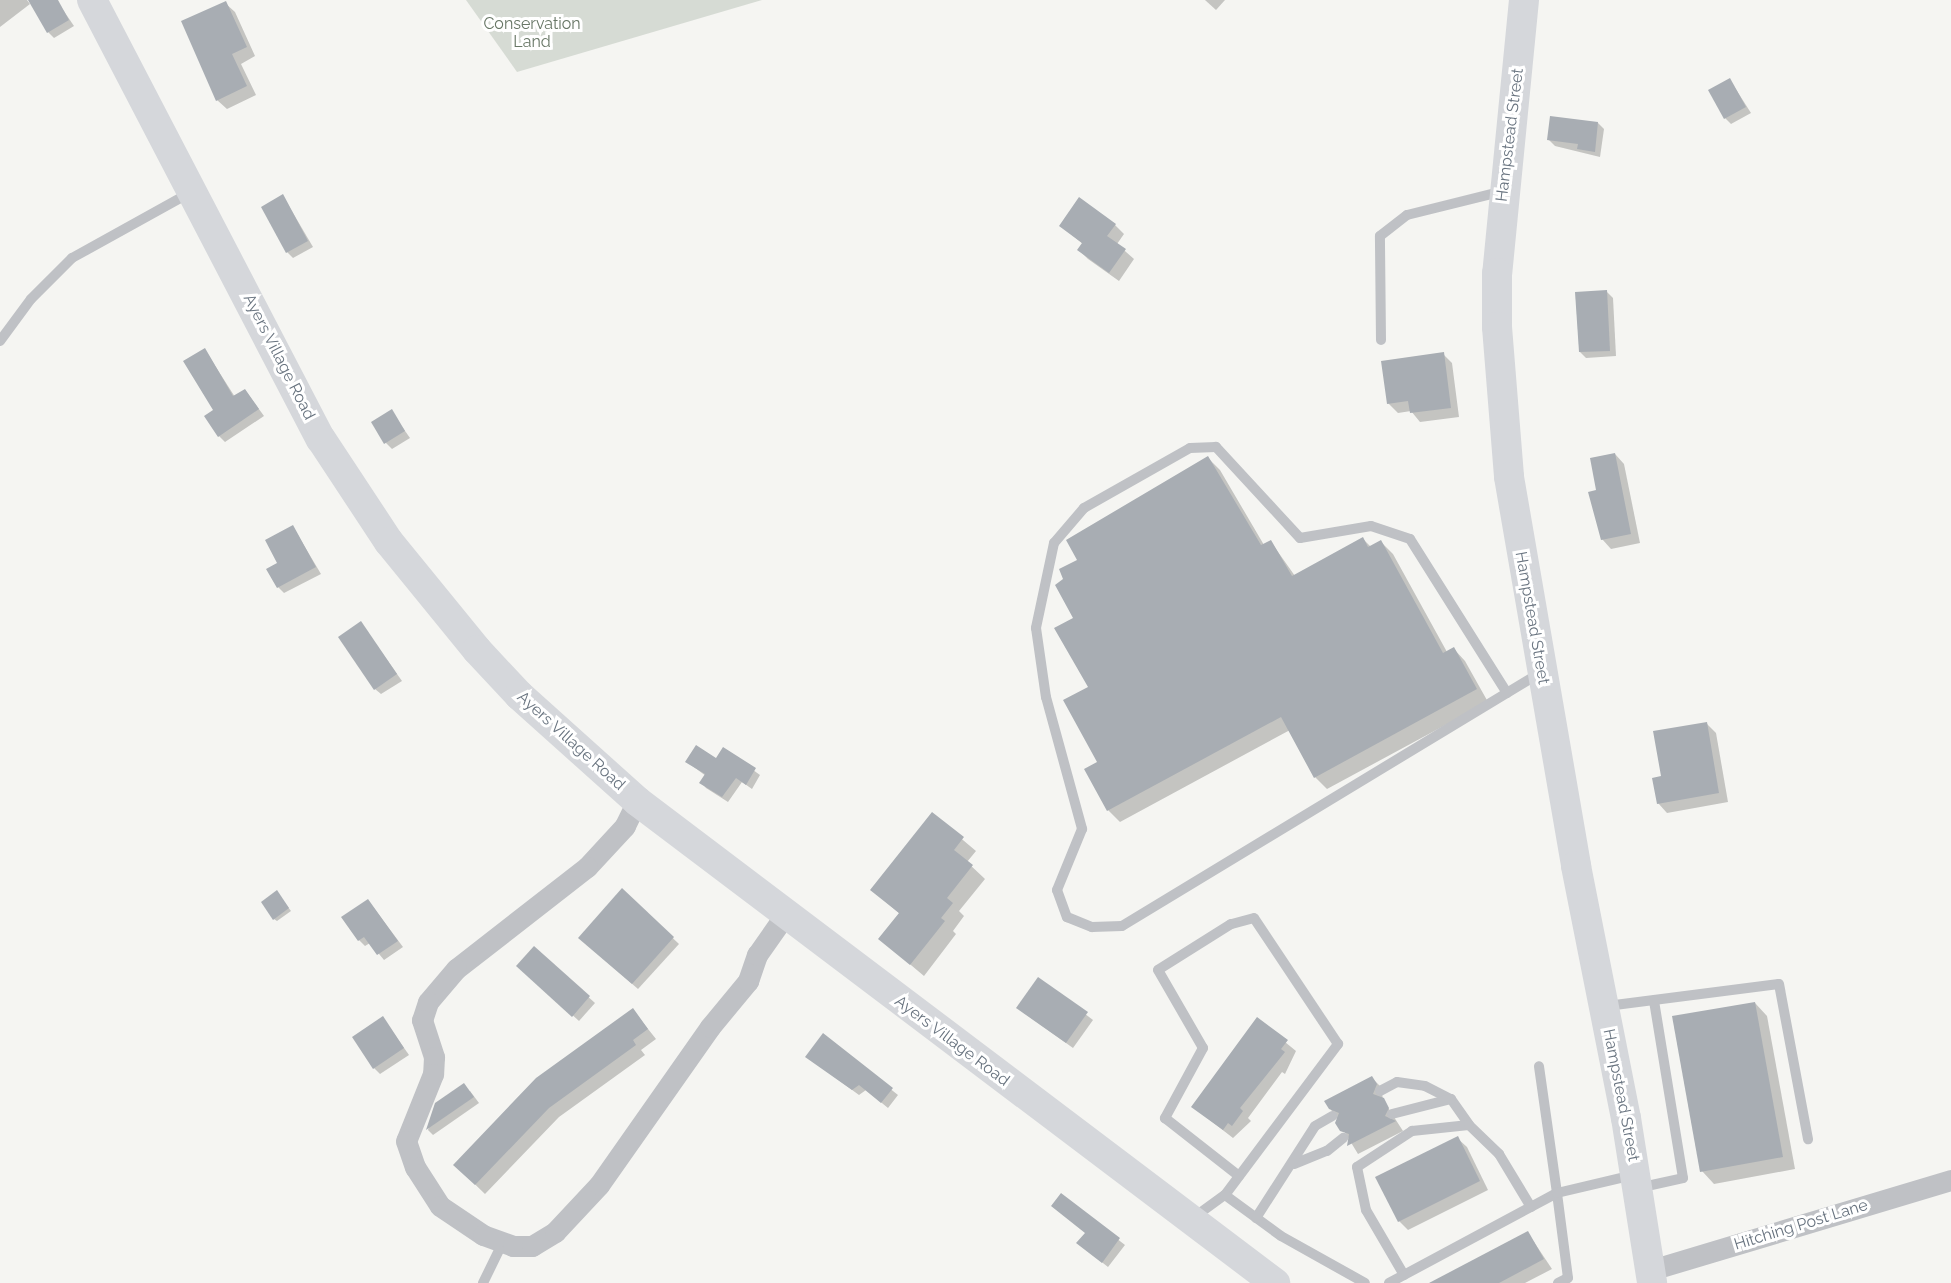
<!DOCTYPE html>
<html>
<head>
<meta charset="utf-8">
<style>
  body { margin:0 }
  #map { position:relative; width:1951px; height:1283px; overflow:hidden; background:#f5f5f2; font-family:Raleway,sans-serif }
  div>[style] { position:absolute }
  .green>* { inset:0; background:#d6dbd4 }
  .shadow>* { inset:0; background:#0003 }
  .building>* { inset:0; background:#a8adb3 }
  .service>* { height:10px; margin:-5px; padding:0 5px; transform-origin:5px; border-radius:5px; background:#bfc1c5 }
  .minor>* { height:21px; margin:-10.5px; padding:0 10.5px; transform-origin:10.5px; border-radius:10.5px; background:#bfc1c5 }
  .secondary>* { height:30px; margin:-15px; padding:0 15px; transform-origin:15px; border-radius:15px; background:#d5d7db }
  span { translate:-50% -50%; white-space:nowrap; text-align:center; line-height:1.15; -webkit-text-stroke:6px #fff; paint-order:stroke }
  .park-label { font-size:16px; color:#687766 }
  .street-label { font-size:16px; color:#68737f }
</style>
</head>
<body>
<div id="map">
  <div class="green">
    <i style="clip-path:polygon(466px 0,762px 0,517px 72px)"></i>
  </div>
  <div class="shadow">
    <i style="clip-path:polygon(0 0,27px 0,30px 4px,0 27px)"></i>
    <i style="clip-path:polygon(1205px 0,1225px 0,1216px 10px)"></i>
    <i style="clip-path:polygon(57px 1px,74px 26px,54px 38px,48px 32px)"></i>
    <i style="clip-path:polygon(225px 3px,235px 12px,255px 56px,241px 64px,256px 95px,227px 109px,217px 100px)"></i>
    <i style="clip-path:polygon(1730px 80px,1751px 113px,1731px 124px,1725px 118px)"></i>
    <i style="clip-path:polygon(1598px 123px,1604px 129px,1600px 157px,1555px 146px,1549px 140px)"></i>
    <i style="clip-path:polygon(283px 196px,313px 247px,293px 258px,287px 252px)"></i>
    <i style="clip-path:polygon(1115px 225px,1124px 234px,1117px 244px,1134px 259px,1119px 281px,1088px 259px,1079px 250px,1083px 244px,1061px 226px)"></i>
    <i style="clip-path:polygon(1607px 292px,1613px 298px,1616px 356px,1586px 358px,1580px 352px)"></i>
    <i style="clip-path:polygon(205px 350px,235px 397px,245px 390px,264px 416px,225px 442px,219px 436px)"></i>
    <i style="clip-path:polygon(1443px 354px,1452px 363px,1459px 417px,1420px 422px,1411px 411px,1398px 413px,1388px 403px)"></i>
    <i style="clip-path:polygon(391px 411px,410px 438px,392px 449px,386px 443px)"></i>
    <i style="clip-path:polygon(1615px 454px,1624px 464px,1640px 543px,1611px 549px,1602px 539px,1598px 491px)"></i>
    <i style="clip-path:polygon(1208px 458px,1220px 470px,1264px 545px,1271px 542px,1295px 576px,1363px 539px,1371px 547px,1381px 542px,1393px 554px,1447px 652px,1454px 649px,1465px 661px,1488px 702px,1327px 789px,1315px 777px,1290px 730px,1120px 822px,1108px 810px,1086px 770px,1099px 763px,1090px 687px,1065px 580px,1079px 560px)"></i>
    <i style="clip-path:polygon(293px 527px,321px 574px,284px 593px,278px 587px)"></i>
    <i style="clip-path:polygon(361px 623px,402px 681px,381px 694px,375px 689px)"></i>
    <i style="clip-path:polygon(1706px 723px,1716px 733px,1728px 802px,1667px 813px,1658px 803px,1663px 778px)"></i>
    <i style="clip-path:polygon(724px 749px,760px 775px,752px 789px,742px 782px,728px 802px,706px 788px,701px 782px,706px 776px,687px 762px,717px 760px)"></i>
    <i style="clip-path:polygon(932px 814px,976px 851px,967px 862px,985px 879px,959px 911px,964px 916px,953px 931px,956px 934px,924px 976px,880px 939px,900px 914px,872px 890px)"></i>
    <i style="clip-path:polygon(622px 890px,679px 944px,638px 989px,586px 944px)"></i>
    <i style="clip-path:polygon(279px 895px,291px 911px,277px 921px,274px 919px)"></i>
    <i style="clip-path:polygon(373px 907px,403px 947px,384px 960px,370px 943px,365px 946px,359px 940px,343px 918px)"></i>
    <i style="clip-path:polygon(534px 948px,595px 1003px,579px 1021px,524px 971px)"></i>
    <i style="clip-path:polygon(1039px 979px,1093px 1020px,1073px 1048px,1024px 1013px)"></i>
    <i style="clip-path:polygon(1755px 1003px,1767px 1016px,1795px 1169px,1714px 1184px,1702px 1171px)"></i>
    <i style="clip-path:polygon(633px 1010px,656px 1039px,641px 1050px,645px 1055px,559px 1117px,485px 1194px,455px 1165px)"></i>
    <i style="clip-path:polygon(383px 1018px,409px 1055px,380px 1074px,374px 1068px)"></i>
    <i style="clip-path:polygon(1257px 1019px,1296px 1051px,1285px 1074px,1282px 1072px,1248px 1118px,1251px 1121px,1233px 1138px,1193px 1107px)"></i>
    <i style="clip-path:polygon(824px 1036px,898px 1095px,888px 1108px,866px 1090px,859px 1095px,807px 1057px)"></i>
    <i style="clip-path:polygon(1372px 1078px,1381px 1087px,1383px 1100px,1403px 1131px,1358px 1154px,1330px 1108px)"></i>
    <i style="clip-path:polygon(470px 1091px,479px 1103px,433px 1135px,428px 1130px,436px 1104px)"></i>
    <i style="clip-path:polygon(1457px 1138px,1467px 1147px,1488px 1190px,1408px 1230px,1399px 1221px)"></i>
    <i style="clip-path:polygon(1061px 1195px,1125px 1245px,1108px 1267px,1084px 1248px,1086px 1233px)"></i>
    <i style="clip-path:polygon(1528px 1233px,1552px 1269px,1525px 1283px,1433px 1283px)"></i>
  </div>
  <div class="building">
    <i style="clip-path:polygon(28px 0,58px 0,69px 20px,47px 33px)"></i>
    <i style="clip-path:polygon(226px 1px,247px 47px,232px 54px,247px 86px,216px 101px,181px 21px)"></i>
    <i style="clip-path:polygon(1730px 78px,1746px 107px,1724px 119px,1708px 90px)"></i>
    <i style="clip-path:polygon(1550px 116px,1598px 122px,1595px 152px,1577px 149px,1578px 144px,1547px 140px)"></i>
    <i style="clip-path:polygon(283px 194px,308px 241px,286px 253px,261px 207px)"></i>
    <i style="clip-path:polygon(1079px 197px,1116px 224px,1107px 236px,1126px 249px,1109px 273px,1077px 250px,1082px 243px,1059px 226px)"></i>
    <i style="clip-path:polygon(1607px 290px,1610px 351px,1579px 352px,1575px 292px)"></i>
    <i style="clip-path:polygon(205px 348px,233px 396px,245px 389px,259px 409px,218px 437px,204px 416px,213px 410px,183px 361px)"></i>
    <i style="clip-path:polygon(1444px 352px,1451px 408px,1410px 413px,1408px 401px,1387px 404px,1381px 361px)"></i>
    <i style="clip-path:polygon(392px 409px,405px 431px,384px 444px,371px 422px)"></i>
    <i style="clip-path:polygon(1615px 453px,1631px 534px,1601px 540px,1588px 492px,1596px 490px,1590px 458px)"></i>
    <i style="clip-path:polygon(1208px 456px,1261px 545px,1271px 540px,1292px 576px,1363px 537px,1368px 547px,1381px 540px,1443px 653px,1454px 647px,1477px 689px,1314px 778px,1281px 717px,1107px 811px,1084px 769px,1097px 762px,1063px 700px,1088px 687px,1054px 628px,1073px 618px,1055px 585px,1063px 579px,1059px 569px,1077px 560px,1066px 540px)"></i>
    <i style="clip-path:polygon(293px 525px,316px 567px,277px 588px,266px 569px,277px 563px,265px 540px)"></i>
    <i style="clip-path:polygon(361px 621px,397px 674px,374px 690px,338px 637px)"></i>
    <i style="clip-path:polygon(1707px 722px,1719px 793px,1657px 804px,1652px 778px,1661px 776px,1653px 731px)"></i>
    <i style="clip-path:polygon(696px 745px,716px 758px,723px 747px,756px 768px,746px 785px,736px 778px,722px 797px,699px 783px,705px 774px,685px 762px)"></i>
    <i style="clip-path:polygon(932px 812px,964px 837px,954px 850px,973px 865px,947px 898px,953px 903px,941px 918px,945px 921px,910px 965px,878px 939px,899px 913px,870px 890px)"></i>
    <i style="clip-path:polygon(622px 888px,674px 937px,632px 984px,578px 938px)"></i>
    <i style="clip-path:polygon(277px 890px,289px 908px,273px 920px,261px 902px)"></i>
    <i style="clip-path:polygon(368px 899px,398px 941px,377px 955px,364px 937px,358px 941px,341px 917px)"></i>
    <i style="clip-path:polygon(534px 946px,590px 996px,572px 1017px,516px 966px)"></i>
    <i style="clip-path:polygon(1038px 977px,1088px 1012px,1066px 1043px,1016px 1008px)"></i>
    <i style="clip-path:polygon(1755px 1002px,1783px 1157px,1700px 1172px,1672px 1016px)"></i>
    <i style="clip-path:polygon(633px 1008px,648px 1029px,633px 1040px,636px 1045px,549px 1108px,475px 1185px,453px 1165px,536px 1078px)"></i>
    <i style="clip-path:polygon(383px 1016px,404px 1048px,373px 1069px,352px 1037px)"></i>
    <i style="clip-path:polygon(1257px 1017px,1288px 1040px,1281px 1049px,1285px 1052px,1240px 1108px,1243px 1111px,1232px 1126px,1228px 1123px,1223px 1130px,1191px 1107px)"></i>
    <i style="clip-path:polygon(823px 1033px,893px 1088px,881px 1103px,859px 1085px,852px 1090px,805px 1057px)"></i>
    <i style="clip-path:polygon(1372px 1076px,1377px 1084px,1373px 1094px,1384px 1098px,1389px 1108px,1385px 1116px,1396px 1121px,1347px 1146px,1349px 1134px,1340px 1131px,1335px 1123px,1339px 1113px,1329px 1109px,1324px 1101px)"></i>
    <i style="clip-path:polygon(464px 1083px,474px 1097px,426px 1130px,435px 1103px)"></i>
    <i style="clip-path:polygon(1458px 1136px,1480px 1181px,1398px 1222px,1375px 1177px)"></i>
    <i style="clip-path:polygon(1061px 1193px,1120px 1238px,1102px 1263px,1076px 1243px,1085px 1233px,1051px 1206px)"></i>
    <i style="clip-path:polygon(1528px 1231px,1544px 1259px,1499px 1283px,1429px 1283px)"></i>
  </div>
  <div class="service">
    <i style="left:1381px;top:340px;width:104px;rotate:-90.6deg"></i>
    <i style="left:1380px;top:236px;width:34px;rotate:-38deg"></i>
    <i style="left:1407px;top:215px;width:99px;rotate:-14deg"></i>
    <i style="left:0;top:341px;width:52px;rotate:-53.6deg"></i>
    <i style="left:31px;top:299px;width:58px;rotate:-45deg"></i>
    <i style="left:72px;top:258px;width:136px;rotate:-29deg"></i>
    <i style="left:1507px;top:693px;width:182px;rotate:-122.2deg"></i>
    <i style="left:1410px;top:539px;width:41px;rotate:-161.6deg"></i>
    <i style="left:1371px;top:526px;width:72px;rotate:170.4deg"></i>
    <i style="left:1300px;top:538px;width:124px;rotate:-132.7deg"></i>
    <i style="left:1216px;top:447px;width:26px;rotate:178deg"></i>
    <i style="left:1190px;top:448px;width:122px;rotate:150.5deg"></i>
    <i style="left:1084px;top:508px;width:46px;rotate:130.6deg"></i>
    <i style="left:1054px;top:543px;width:87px;rotate:102deg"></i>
    <i style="left:1036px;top:628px;width:70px;rotate:81.8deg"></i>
    <i style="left:1046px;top:697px;width:137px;rotate:74.7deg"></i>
    <i style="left:1082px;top:829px;width:66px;rotate:112.3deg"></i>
    <i style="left:1057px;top:890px;width:29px;rotate:70deg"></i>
    <i style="left:1067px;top:917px;width:27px;rotate:22deg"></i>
    <i style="left:1092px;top:927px;width:30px;rotate:-2deg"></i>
    <i style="left:1122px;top:926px;width:490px;rotate:-31.2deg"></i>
    <i style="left:1607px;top:1006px;width:173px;rotate:-7.3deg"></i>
    <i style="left:1779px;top:984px;width:158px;rotate:79.4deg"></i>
    <i style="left:1380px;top:1091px;width:19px;rotate:-28deg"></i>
    <i style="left:1397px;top:1082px;width:28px;rotate:8deg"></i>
    <i style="left:1425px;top:1086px;width:29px;rotate:27deg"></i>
    <i style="left:1451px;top:1099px;width:32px;rotate:55deg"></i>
    <i style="left:1392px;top:1114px;width:61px;rotate:-14.3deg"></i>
    <i style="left:1294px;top:1164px;width:35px;rotate:-22deg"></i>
    <i style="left:1327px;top:1151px;width:21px;rotate:-39deg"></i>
    <i style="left:1638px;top:1188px;width:46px;rotate:-12.5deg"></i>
    <i style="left:1683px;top:1178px;width:180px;rotate:-99.3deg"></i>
    <i style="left:1225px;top:1195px;width:189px;rotate:-53.2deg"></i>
    <i style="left:1338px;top:1044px;width:151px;rotate:-123.7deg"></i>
    <i style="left:1254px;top:918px;width:24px;rotate:165deg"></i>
    <i style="left:1231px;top:924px;width:86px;rotate:147.8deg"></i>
    <i style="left:1158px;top:970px;width:90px;rotate:60deg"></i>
    <i style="left:1203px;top:1048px;width:80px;rotate:118.5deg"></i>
    <i style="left:1165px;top:1118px;width:94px;rotate:38.1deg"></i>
    <i style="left:1193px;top:1218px;width:39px;rotate:-36deg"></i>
    <i style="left:1225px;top:1195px;width:69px;rotate:36.2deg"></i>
    <i style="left:1281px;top:1236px;width:96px;rotate:29.2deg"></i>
    <i style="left:1256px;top:1218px;width:109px;rotate:-57.3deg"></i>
    <i style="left:1315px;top:1126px;width:20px;rotate:-30deg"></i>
    <i style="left:1404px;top:1275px;width:75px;rotate:-120.3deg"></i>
    <i style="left:1366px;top:1210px;width:44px;rotate:-101.8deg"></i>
    <i style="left:1357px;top:1167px;width:66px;rotate:-33.2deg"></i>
    <i style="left:1412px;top:1131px;width:57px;rotate:-6deg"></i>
    <i style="left:1469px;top:1125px;width:42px;rotate:44deg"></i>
    <i style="left:1499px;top:1154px;width:62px;rotate:58.9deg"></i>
    <i style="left:483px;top:1283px;width:46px;rotate:-64deg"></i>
    <i style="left:1389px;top:1283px;width:191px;rotate:-28.2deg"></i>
    <i style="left:1557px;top:1193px;width:128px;rotate:-98.1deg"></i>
    <i style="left:1558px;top:1283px;width:11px;rotate:-27deg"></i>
    <i style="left:1568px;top:1278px;width:86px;rotate:-97.4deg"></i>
    <i style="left:1557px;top:1193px;width:79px;rotate:-13.2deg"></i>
  </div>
  <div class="minor">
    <i style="left:637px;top:801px;width:28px;rotate:116deg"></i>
    <i style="left:625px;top:826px;width:56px;rotate:132.8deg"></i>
    <i style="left:587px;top:867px;width:166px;rotate:142.1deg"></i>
    <i style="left:456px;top:969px;width:43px;rotate:130.3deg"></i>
    <i style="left:428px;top:1002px;width:19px;rotate:108deg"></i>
    <i style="left:422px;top:1020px;width:39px;rotate:72deg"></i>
    <i style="left:434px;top:1057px;width:17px;rotate:93deg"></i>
    <i style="left:433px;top:1074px;width:72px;rotate:111.9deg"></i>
    <i style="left:406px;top:1141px;width:28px;rotate:71deg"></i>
    <i style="left:415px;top:1167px;width:46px;rotate:57.3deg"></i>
    <i style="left:440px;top:1206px;width:52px;rotate:34deg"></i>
    <i style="left:483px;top:1235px;width:32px;rotate:20deg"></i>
    <i style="left:513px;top:1246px;width:19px"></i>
    <i style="left:532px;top:1246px;width:27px;rotate:-31deg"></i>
    <i style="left:555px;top:1232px;width:64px;rotate:-46.9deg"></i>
    <i style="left:599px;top:1185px;width:193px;rotate:-54.9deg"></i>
    <i style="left:710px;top:1027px;width:60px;rotate:-50.4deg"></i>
    <i style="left:748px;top:981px;width:28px;rotate:-71deg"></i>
    <i style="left:757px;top:955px;width:49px;rotate:-55deg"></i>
    <i style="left:1651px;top:1270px;width:313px;rotate:-16.7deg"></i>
  </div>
  <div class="secondary">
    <i style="left:92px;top:0;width:495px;rotate:62.5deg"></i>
    <i style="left:321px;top:439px;width:123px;rotate:56.6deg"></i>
    <i style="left:389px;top:542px;width:139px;rotate:50.8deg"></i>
    <i style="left:477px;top:650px;width:62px;rotate:47deg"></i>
    <i style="left:519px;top:695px;width:159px;rotate:41.9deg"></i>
    <i style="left:637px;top:801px;width:800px;rotate:37.07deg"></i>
    <i style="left:1524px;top:0;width:274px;rotate:95.6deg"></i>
    <i style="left:1497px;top:273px;width:54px;rotate:90deg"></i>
    <i style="left:1497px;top:327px;width:150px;rotate:85.4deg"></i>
    <i style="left:1509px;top:477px;width:395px;rotate:80.2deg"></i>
    <i style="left:1576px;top:866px;width:257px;rotate:78.8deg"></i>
    <i style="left:1626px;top:1118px;width:167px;rotate:81deg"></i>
  </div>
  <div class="park-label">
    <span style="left:532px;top:33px">Conservation<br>Land</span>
  </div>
  <div class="street-label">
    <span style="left:1510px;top:135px;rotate:-83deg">Hampstead Street</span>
    <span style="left:279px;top:357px;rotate:63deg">Ayers Village Road</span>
    <span style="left:1532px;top:618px;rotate:80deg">Hampstead Street</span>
    <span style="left:571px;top:741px;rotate:42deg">Ayers Village Road</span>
    <span style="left:952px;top:1041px;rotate:37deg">Ayers Village Road</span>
    <span style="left:1621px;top:1095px;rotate:79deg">Hampstead Street</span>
    <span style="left:1801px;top:1225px;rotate:-17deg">Hitching Post Lane</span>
  </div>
</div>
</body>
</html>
